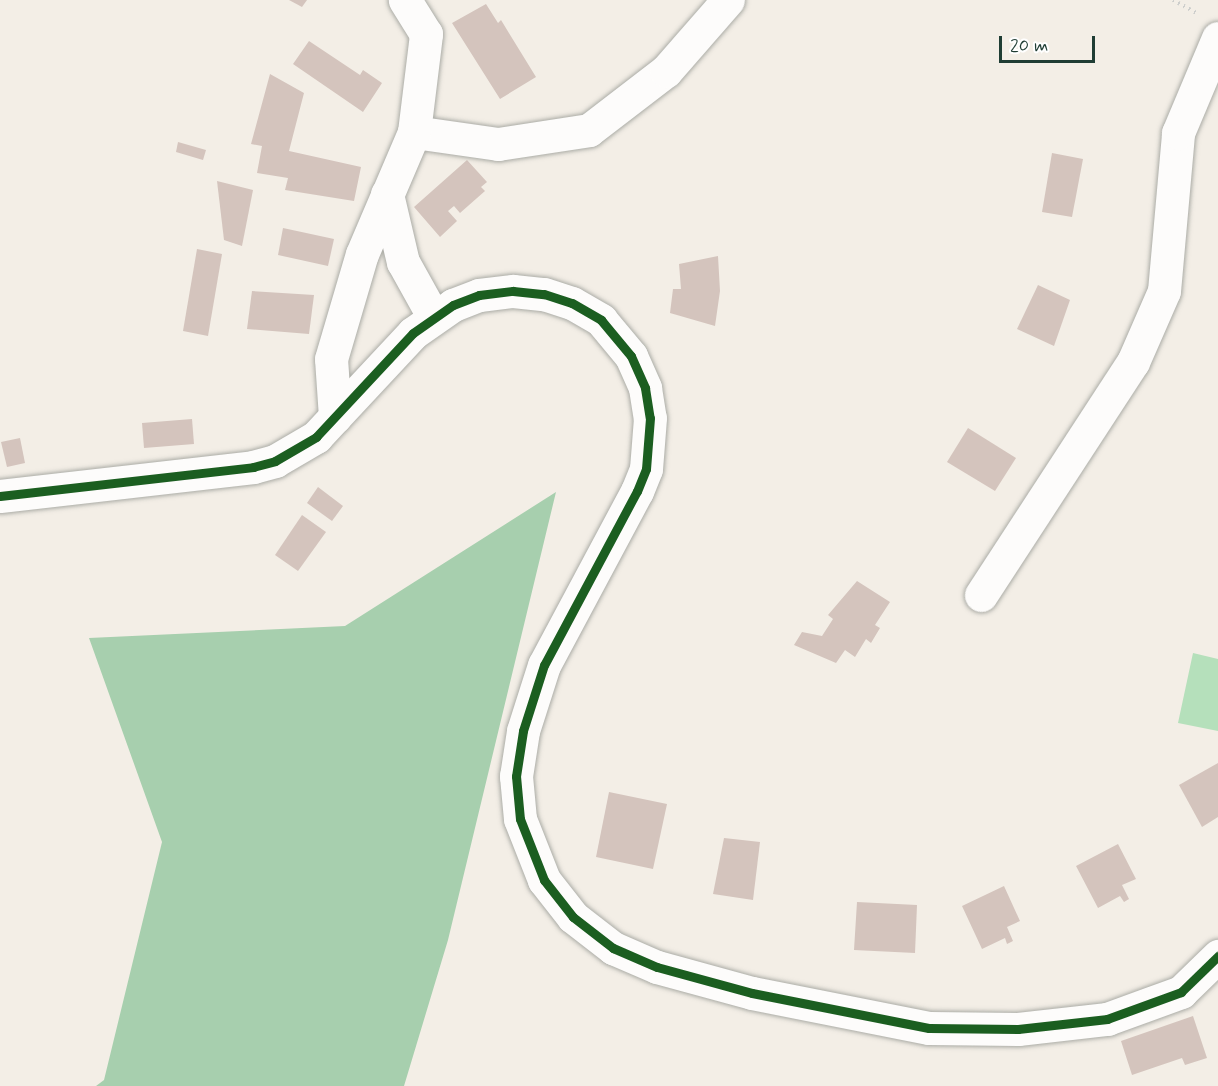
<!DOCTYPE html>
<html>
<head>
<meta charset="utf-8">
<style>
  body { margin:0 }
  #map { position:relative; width:1218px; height:1086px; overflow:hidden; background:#f3eee6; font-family:Mynerve,sans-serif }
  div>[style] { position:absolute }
  .green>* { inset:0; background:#b5e0bb }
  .forest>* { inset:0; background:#a7cfae }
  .building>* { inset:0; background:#d4c4bd }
  .path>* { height:4px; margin-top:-2px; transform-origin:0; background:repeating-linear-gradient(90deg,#cdcecc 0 1.5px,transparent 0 6px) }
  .roads { filter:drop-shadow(0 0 2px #abaca6) drop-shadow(0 0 2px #abaca6) }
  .minor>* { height:33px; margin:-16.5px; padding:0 16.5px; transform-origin:16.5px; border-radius:16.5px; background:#fdfcfb }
  .cycleway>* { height:9px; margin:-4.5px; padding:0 4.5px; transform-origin:4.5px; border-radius:4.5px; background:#1b5e20 }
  span { translate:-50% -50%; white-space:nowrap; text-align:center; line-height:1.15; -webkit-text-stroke:5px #fff; paint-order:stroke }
  .scale { position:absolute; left:999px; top:36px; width:96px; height:27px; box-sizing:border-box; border:3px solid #1f3d34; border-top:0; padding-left:8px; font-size:18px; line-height:21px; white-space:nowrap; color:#1f3d34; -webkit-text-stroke:4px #fff; paint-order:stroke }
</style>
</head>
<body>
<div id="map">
  <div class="green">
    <i style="clip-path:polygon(1193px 653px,1218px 659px,1218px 731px,1178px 723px)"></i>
  </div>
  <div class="forest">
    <i style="clip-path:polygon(556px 492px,448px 940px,404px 1086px,96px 1086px,104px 1080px,162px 842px,89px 638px,345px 626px)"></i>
  </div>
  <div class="building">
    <i style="clip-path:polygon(289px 0,307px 0,302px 7px)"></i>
    <i style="clip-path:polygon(486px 4px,498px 23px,501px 20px,536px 77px,500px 99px,452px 23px)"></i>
    <i style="clip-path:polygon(309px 41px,360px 75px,363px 70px,382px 83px,363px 112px,293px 64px)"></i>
    <i style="clip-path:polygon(270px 74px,304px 93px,289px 151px,361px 167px,354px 201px,285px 190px,288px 178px,257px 173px,262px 146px,251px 144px)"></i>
    <i style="clip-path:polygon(178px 142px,206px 150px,203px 160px,176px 152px)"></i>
    <i style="clip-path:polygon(1052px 153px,1083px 159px,1072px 217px,1042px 212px)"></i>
    <i style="clip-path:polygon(467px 160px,487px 182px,481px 187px,485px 191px,460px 213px,454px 206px,448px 211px,457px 221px,440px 237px,414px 207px)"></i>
    <i style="clip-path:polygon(217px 181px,253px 190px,242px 246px,224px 240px)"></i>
    <i style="clip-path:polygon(283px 228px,334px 239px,328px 266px,278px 255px)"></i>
    <i style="clip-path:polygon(197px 249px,222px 254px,208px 336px,183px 331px)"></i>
    <i style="clip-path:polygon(718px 256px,720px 291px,715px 326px,670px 313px,673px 289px,681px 289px,679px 264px)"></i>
    <i style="clip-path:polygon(1038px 285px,1070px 300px,1054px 346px,1017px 329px)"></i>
    <i style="clip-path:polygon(252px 291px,314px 295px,309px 334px,247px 329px)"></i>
    <i style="clip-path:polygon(192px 419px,194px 444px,144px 448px,142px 423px)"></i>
    <i style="clip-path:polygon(968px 428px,1016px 458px,995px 491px,947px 462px)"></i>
    <i style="clip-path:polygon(20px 438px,25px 463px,7px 467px,1px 442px)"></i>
    <i style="clip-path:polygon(318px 487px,343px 506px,332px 521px,307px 503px)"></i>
    <i style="clip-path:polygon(302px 515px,326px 532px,298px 571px,275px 555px)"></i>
    <i style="clip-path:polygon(857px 581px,890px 602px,875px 625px,880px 628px,871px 643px,866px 639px,855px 657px,845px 650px,836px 663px,794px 645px,802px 632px,822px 636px,833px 619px,828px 615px)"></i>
    <i style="clip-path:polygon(1218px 763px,1218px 817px,1202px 827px,1179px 785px)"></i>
    <i style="clip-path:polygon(609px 792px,667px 804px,653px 869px,596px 857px)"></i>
    <i style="clip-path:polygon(724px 838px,760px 842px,753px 900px,713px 894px)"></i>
    <i style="clip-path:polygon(1118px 844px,1136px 879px,1122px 885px,1129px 899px,1124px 902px,1120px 896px,1098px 908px,1076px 866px)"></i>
    <i style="clip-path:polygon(1004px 886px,1020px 921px,1007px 927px,1013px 941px,1007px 944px,1005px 938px,982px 949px,962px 906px)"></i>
    <i style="clip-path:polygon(857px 902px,917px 905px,915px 953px,854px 950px)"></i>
    <i style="clip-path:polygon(1193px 1016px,1207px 1058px,1185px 1065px,1182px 1058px,1132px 1075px,1121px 1041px)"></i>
  </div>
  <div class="path">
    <i style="left:1173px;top:0;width:29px;rotate:29deg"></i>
  </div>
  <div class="roads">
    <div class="minor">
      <i style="left:414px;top:132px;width:85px;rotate:8.1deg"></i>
      <i style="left:498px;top:144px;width:92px;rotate:-8.7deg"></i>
      <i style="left:589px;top:130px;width:97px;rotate:-37.5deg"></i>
      <i style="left:666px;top:71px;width:94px;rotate:-48.9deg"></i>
      <i style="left:387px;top:194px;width:70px;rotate:76.8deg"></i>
      <i style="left:403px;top:262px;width:62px;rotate:60.9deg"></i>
      <i style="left:335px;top:417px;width:58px;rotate:-93.9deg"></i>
      <i style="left:331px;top:359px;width:109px;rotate:-73.6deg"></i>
      <i style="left:362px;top:254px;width:133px;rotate:-66.9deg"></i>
      <i style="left:414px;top:132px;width:99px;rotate:-83deg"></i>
      <i style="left:426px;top:34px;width:40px;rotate:-122deg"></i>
      <i style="left:0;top:496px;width:255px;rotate:-6.5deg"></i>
      <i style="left:253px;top:467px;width:23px;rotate:-15deg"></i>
      <i style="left:275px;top:461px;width:48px;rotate:-30.3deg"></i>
      <i style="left:316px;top:437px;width:142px;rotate:-47deg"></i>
      <i style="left:413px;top:333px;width:49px;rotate:-35deg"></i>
      <i style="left:453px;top:305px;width:28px;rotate:-21deg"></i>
      <i style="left:479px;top:295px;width:34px;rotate:-7deg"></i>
      <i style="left:513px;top:291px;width:31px;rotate:6deg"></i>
      <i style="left:544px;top:294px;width:29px;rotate:18deg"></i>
      <i style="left:572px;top:303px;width:34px;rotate:30deg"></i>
      <i style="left:601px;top:320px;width:47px;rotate:50.2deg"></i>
      <i style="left:631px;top:356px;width:35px;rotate:66deg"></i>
      <i style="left:645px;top:388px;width:30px;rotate:81deg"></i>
      <i style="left:650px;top:418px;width:51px;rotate:94.5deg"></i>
      <i style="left:646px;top:469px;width:24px;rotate:112deg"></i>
      <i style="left:637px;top:491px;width:197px;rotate:118.1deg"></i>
      <i style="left:544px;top:665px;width:69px;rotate:107.7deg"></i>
      <i style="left:523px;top:731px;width:46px;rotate:98.8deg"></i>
      <i style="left:516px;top:776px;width:43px;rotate:84.7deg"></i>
      <i style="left:520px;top:819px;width:66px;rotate:68.5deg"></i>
      <i style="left:544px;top:880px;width:47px;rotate:51.9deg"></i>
      <i style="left:573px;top:917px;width:51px;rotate:37.8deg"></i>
      <i style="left:613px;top:948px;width:48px;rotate:23.4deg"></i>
      <i style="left:657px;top:967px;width:98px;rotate:15.3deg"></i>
      <i style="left:752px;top:993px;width:180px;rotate:11.2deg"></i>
      <i style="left:929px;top:1028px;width:89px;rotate:0.6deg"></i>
      <i style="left:1018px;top:1029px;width:90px;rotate:-6.4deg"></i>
      <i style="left:1107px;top:1019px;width:79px;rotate:-20deg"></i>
      <i style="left:1181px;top:992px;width:52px;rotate:-44.2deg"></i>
      <i style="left:981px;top:595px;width:278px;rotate:-56.9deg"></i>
      <i style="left:1133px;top:362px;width:77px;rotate:-66.4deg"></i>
      <i style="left:1164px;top:291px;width:159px;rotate:-84.9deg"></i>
      <i style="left:1178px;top:133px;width:103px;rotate:-67.2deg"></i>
    </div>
  </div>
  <div class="cycleway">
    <i style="left:0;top:496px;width:255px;rotate:-6.5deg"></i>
    <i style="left:253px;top:467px;width:23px;rotate:-15deg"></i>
    <i style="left:275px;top:461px;width:48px;rotate:-30.3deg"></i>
    <i style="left:316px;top:437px;width:142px;rotate:-47deg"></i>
    <i style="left:413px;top:333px;width:49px;rotate:-35deg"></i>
    <i style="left:453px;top:305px;width:28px;rotate:-21deg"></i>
    <i style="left:479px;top:295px;width:34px;rotate:-7deg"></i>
    <i style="left:513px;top:291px;width:31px;rotate:6deg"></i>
    <i style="left:544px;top:294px;width:29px;rotate:18deg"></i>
    <i style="left:572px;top:303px;width:34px;rotate:30deg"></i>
    <i style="left:601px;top:320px;width:47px;rotate:50.2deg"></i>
    <i style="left:631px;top:356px;width:35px;rotate:66deg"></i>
    <i style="left:645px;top:388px;width:30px;rotate:81deg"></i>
    <i style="left:650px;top:418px;width:51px;rotate:94.5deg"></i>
    <i style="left:646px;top:469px;width:24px;rotate:112deg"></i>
    <i style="left:637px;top:491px;width:197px;rotate:118.1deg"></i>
    <i style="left:544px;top:665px;width:69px;rotate:107.7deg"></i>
    <i style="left:523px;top:731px;width:46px;rotate:98.8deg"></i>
    <i style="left:516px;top:776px;width:43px;rotate:84.7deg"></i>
    <i style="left:520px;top:819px;width:66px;rotate:68.5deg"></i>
    <i style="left:544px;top:880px;width:47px;rotate:51.9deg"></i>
    <i style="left:573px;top:917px;width:51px;rotate:37.8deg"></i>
    <i style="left:613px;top:948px;width:48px;rotate:23.4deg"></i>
    <i style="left:657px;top:967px;width:98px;rotate:15.3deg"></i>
    <i style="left:752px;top:993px;width:180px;rotate:11.2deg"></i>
    <i style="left:929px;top:1028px;width:89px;rotate:0.6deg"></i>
    <i style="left:1018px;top:1029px;width:90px;rotate:-6.4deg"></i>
    <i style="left:1107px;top:1019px;width:79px;rotate:-20deg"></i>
    <i style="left:1181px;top:992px;width:52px;rotate:-44.2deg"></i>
  </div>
  <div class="scale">20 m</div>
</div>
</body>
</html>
